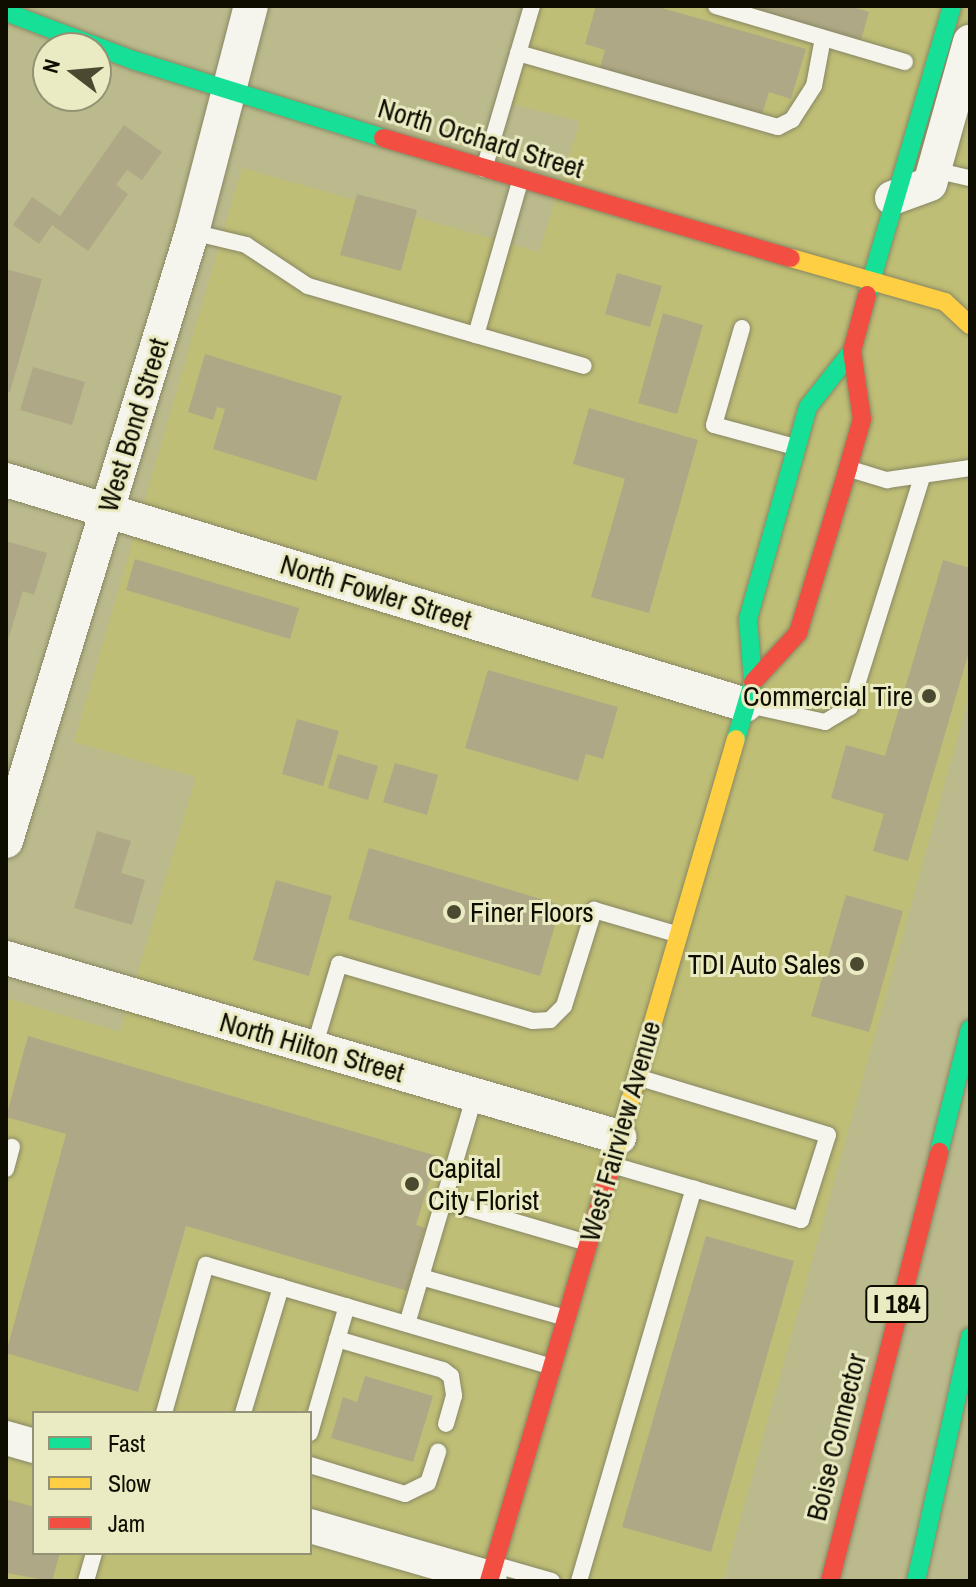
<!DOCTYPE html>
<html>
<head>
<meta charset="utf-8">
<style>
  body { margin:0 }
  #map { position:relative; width:976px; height:1587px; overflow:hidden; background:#bbba8d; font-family:"Archivo Narrow",sans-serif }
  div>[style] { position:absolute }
  .built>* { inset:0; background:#bfbe76 }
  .building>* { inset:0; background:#afa886 }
  .roads { filter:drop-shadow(0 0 2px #888763) drop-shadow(0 0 2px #888763) }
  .lane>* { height:16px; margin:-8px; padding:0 8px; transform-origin:8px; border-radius:8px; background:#f5f5ee }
  .street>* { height:34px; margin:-17px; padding:0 17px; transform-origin:17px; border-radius:17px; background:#f5f5ee }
  .fast>* { height:18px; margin:-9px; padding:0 9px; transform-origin:9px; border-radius:9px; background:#16e098 }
  .slow>* { height:18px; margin:-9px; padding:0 9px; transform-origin:9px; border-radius:9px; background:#ffcf43 }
  .jam>* { height:18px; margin:-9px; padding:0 9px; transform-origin:9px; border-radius:9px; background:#f24e42 }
  .dots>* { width:22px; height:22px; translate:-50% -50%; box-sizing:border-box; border:4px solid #ebebc3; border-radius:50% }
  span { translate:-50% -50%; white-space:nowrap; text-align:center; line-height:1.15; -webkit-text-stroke:6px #ebebc3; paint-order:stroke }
  .shield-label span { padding:2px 6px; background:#ebebc3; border:2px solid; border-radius:6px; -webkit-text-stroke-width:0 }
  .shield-label { font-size:26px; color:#0e0d00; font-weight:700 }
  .street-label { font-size:28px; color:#0e0d00 }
  .poi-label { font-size:28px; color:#0e0d00 }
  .right { translate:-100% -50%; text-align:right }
  .left { translate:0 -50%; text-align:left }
  .frame { position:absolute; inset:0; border:8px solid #0e0d00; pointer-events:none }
  .legend { position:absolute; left:32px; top:1411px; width:280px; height:144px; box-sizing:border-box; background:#ebebc3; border:2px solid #939275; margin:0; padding:10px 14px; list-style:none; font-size:24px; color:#0e0d00 }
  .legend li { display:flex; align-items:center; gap:16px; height:40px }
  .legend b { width:40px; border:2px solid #939275 }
  .north { position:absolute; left:32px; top:32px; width:80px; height:80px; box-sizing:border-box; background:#ebebc3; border:2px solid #939275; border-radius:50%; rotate:286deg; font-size:22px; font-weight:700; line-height:32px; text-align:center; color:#0e0d00 }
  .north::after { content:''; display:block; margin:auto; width:28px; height:36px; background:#4b4a31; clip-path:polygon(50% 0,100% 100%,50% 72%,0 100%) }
</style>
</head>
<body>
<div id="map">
  <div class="built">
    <i style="clip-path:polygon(evenodd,535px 6px,970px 6px,970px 693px,723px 1581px,6px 1581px,6px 998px,120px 1032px,196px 777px,74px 742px,242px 168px,539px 252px,580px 121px,511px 104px,535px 6px,34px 1413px,310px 1413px,310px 1553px,34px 1553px,34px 1413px)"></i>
  </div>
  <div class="building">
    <i style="clip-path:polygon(596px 6px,655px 6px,806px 49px,791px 99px,769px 92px,762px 114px,600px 68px,605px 50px,585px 44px)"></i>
    <i style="clip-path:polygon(850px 6px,869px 12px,861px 40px,748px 7px)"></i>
    <i style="clip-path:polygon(124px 125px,162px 152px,142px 180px,127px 170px,116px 185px,128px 194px,88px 251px,52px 225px,39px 244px,13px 225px,32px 197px,60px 216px)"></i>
    <i style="clip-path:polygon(357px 194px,417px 210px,401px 271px,340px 255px)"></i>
    <i style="clip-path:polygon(6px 269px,42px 279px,10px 392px,6px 391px)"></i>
    <i style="clip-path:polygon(617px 273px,662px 286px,650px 327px,605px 314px)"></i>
    <i style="clip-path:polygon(663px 313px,703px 325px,677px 414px,638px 403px)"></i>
    <i style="clip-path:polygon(205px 354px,342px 396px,316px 481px,213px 449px,225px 409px,217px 407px,213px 420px,188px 412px)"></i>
    <i style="clip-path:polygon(33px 367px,85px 382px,72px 425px,20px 410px)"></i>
    <i style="clip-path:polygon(589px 408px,698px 440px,649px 613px,591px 597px,625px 479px,573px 464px)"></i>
    <i style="clip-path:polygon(6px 541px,47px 553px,34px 595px,23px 591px,8px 640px)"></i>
    <i style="clip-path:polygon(135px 559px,299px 608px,290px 639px,126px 590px)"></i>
    <i style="clip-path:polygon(943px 560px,970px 568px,970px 648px,908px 861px,873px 851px,884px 814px,831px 798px,846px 745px,885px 756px)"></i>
    <i style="clip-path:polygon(488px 670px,618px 707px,603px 759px,586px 754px,578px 781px,465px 748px)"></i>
    <i style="clip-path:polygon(297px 719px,339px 731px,323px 786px,282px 774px)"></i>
    <i style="clip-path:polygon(338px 754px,378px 766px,368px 800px,328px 788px)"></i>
    <i style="clip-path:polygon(395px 763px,438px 775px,427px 815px,383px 802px)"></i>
    <i style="clip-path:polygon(97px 831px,131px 841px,121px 873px,145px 880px,132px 925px,74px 908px)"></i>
    <i style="clip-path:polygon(369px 848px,561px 905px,540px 976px,348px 919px)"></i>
    <i style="clip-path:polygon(276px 880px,332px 896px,309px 976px,253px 960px)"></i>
    <i style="clip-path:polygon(846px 895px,903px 911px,869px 1032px,811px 1016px)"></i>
    <i style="clip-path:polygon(28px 1036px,437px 1156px,416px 1225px,425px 1228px,407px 1291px,186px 1226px,138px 1392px,6px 1353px,66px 1134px,6px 1117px)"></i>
    <i style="clip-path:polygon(706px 1236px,794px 1261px,711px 1552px,622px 1527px)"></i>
    <i style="clip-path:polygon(365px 1376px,433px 1396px,413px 1462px,331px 1438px,343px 1397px,357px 1402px)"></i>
    <i style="clip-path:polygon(6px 1499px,34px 1507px,34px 1553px,60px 1553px,52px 1581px,6px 1573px)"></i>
  </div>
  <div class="roads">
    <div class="lane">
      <i style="left:716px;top:6px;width:197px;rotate:16.5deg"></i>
      <i style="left:518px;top:53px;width:270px;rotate:15.9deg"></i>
      <i style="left:778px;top:127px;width:16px;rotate:-27deg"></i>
      <i style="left:792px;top:120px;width:40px;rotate:-57.1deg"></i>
      <i style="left:814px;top:86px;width:49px;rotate:-79.4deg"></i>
      <i style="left:484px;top:169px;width:170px;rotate:-73.6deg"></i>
      <i style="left:934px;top:170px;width:37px;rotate:13deg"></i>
      <i style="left:192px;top:232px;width:56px;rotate:13.5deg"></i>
      <i style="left:246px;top:245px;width:74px;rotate:33.5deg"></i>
      <i style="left:308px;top:286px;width:175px;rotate:16.3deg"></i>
      <i style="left:476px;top:335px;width:159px;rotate:-74deg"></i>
      <i style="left:742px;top:328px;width:101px;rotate:106.1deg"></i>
      <i style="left:714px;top:425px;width:84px;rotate:15.2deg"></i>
      <i style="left:476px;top:335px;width:112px;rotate:16deg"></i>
      <i style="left:850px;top:469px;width:39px;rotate:17deg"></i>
      <i style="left:887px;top:480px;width:84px;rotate:-8.2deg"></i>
      <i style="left:748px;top:705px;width:79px;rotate:12.4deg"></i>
      <i style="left:825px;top:722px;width:29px;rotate:-31deg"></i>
      <i style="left:850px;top:707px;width:241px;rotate:-72.6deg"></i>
      <i style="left:314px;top:1048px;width:88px;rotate:-73.4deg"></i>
      <i style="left:339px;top:964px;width:202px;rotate:16.4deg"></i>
      <i style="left:533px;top:1021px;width:17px;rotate:-3deg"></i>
      <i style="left:550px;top:1020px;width:20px;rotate:-45deg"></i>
      <i style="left:564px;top:1006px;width:101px;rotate:-72.6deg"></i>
      <i style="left:594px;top:910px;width:85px;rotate:16.3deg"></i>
      <i style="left:612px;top:1165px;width:197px;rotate:16.2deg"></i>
      <i style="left:801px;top:1220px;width:89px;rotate:-72.4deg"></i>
      <i style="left:828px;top:1135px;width:200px;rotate:-163.1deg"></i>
      <i style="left:6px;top:1169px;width:23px;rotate:-75deg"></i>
      <i style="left:444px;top:1201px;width:150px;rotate:16.3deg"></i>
      <i style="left:421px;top:1277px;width:151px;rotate:15.8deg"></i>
      <i style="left:407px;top:1324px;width:239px;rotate:-73.5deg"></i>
      <i style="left:337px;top:1339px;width:110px;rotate:16.3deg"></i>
      <i style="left:443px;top:1370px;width:10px;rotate:37deg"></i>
      <i style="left:451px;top:1376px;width:20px;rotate:81deg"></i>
      <i style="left:454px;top:1396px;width:29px;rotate:106deg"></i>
      <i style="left:164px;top:1413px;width:154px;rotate:-74.2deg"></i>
      <i style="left:206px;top:1265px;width:359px;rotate:16.4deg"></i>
      <i style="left:243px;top:1413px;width:132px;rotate:-73.2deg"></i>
      <i style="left:310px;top:1433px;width:132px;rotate:-73.8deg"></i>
      <i style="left:310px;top:1465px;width:99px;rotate:17deg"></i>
      <i style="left:405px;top:1494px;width:25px;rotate:-26deg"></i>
      <i style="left:428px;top:1483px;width:33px;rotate:-72deg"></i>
      <i style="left:496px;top:1565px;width:58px;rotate:15.9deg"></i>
      <i style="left:86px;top:1581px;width:29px;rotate:-74deg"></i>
      <i style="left:579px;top:1581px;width:409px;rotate:-73.7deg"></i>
    </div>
    <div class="street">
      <i style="left:892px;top:198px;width:40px;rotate:-20.2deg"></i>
      <i style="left:930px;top:184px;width:148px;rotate:-74.3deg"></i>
      <i style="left:6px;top:480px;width:773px;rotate:16.91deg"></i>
      <i style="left:6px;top:841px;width:637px;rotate:-73.02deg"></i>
      <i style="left:192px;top:232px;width:234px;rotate:-75.4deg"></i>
      <i style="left:6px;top:958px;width:639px;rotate:16.28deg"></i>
      <i style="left:6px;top:1438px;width:29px;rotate:16deg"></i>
      <i style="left:310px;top:1526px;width:187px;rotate:16.1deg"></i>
    </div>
    <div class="fast">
      <i style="left:6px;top:12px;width:139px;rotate:20.7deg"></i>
      <i style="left:136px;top:61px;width:259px;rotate:17.3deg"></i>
      <i style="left:867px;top:295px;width:301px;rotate:-73.6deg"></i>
      <i style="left:736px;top:739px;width:59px;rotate:-73.4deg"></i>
      <i style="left:753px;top:682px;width:63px;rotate:-94.5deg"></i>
      <i style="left:748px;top:619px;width:220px;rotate:-74.2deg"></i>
      <i style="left:808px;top:407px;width:71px;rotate:-51.8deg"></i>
      <i style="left:939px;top:1152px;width:127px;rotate:-75.9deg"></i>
      <i style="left:916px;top:1581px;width:250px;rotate:-77.5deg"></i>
    </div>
    <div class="slow">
      <i style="left:791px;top:258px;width:160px;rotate:15.9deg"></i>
      <i style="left:945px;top:302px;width:34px;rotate:43deg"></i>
      <i style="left:609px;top:1173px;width:452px;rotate:-73.7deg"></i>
    </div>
    <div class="jam">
      <i style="left:383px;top:138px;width:425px;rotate:16.4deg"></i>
      <i style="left:753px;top:682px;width:67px;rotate:-47.4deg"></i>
      <i style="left:798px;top:633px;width:172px;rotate:-73.1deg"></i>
      <i style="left:848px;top:468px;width:51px;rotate:-74.1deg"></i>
      <i style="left:862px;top:419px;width:69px;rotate:-98.4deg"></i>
      <i style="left:852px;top:351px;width:58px;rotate:-75deg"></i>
      <i style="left:489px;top:1581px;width:425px;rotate:-73.6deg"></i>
      <i style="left:830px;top:1581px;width:443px;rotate:-75.7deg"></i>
    </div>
  </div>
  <div class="dots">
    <i style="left:929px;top:696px;background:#4b4a31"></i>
    <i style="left:454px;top:912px;background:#4b4a31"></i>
    <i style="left:857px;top:964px;background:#4b4a31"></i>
    <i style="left:412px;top:1184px;background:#4b4a31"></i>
  </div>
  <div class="shield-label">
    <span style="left:897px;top:1304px">I 184</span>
  </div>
  <div class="street-label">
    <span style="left:481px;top:138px;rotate:17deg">North Orchard Street</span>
    <span style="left:133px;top:425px;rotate:-73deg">West Bond Street</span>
    <span style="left:376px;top:592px;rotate:17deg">North Fowler Street</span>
    <span style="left:312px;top:1047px;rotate:16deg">North Hilton Street</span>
    <span style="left:620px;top:1131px;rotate:-74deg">West Fairview Avenue</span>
    <span style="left:836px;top:1437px;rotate:-76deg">Boise Connector</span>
  </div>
  <div class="poi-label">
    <span class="right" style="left:913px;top:696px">Commercial Tire</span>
    <span class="left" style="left:470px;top:912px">Finer Floors</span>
    <span class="right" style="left:841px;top:964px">TDI Auto Sales</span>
    <span class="left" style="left:428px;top:1184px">Capital<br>City Florist</span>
  </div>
  <div class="frame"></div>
  <ul class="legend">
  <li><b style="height:10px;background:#16e098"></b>Fast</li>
  <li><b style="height:10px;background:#ffcf43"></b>Slow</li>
  <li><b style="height:10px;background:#f24e42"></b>Jam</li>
  </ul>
  <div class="north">N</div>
</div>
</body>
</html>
